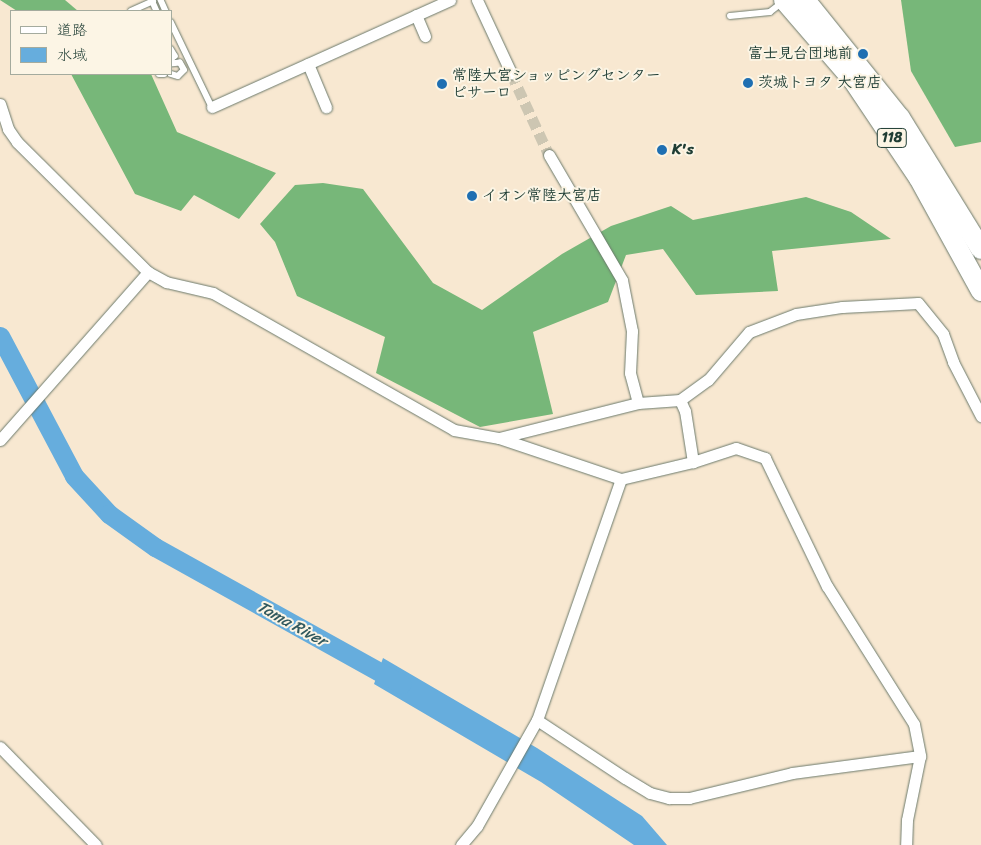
<!DOCTYPE html>
<html>
<head>
<meta charset="utf-8">
<style>
  body { margin:0 }
  #map { position:relative; width:981px; height:845px; overflow:hidden; background:#f8e8d1; font-family:Sriracha,"Klee One",sans-serif }
  div>[style] { position:absolute }
  .forest>* { inset:0; background:#77b779 }
  .water>* { inset:0; background:#66addd }
  .river>* { height:19px; margin:-9.5px; padding:0 9.5px; transform-origin:9.5px; border-radius:9.5px; background:#66addd }
  .street-tunnel>* { height:11px; margin-top:-5.5px; transform-origin:0; background:repeating-linear-gradient(90deg,#cdc6b2 0 11px,transparent 0 16.5px) }
  .roads { filter:drop-shadow(0 0 1px #6b796b) drop-shadow(0 0 1px #6b796b) }
  .lane>* { height:5.5px; margin:-2.75px; padding:0 2.75px; transform-origin:2.75px; border-radius:2.75px; background:#fff }
  .street>* { height:11px; margin:-5.5px; padding:0 5.5px; transform-origin:5.5px; border-radius:5.5px; background:#fff }
  .highway>* { height:20px; margin:-10px; padding:0 10px; transform-origin:10px; border-radius:10px; background:#fff }
  .dots>* { width:14px; height:14px; translate:-50% -50%; box-sizing:border-box; border:2px solid #fcf5e5; border-radius:50% }
  span { translate:-50% -50%; white-space:nowrap; text-align:center; line-height:1.15; -webkit-text-stroke:4px #fcf5e5; paint-order:stroke }
  .shield-label span { padding:1px 4px; background:#fcf5e5; border:1px solid; border-radius:4px; -webkit-text-stroke-width:0 }
  .shield-label { font-size:14px; color:#1f3d34; font-weight:700 }
  .poi-label { font-size:15px; color:#1f3d34; font-weight:700 }
  .right { translate:-100% -50%; text-align:right }
  .left { translate:0 -50%; text-align:left }
  .water-label { font-size:16px; color:#31595e; font-style:italic }
  .legend { position:absolute; left:10px; top:10px; width:162px; height:65px; box-sizing:border-box; background:#fcf5e5; border:1px solid #a4ab9e; margin:0; padding:6px 9px; list-style:none; font-size:15px; color:#1f3d34 }
  .legend li { display:flex; align-items:center; gap:10px; height:25px }
  .legend b { width:25px; border:1px solid #a4ab9e }
</style>
</head>
<body>
<div id="map">
  <div class="forest">
    <i style="clip-path:polygon(0 0,65px 0,78px 11px,17px 11px)"></i>
    <i style="clip-path:polygon(901px 0,981px 0,981px 142px,955px 147px,911px 71px)"></i>
    <i style="clip-path:polygon(71px 74px,151px 74px,177px 132px,276px 173px,239px 219px,194px 195px,181px 211px,135px 194px)"></i>
    <i style="clip-path:polygon(323px 183px,363px 189px,433px 283px,482px 310px,562px 254px,611px 226px,671px 206px,693px 220px,806px 197px,851px 212px,891px 239px,772px 251px,778px 291px,696px 295px,663px 249px,626px 255px,608px 302px,533px 332px,553px 414px,480px 427px,376px 373px,385px 337px,297px 296px,275px 242px,260px 224px,295px 185px)"></i>
  </div>
  <div class="water">
    <i style="clip-path:polygon(383px 658px,537px 748px,642px 816px,667px 845px,634px 845px,541px 782px,374px 684px)"></i>
  </div>
  <div class="river">
    <i style="left:0;top:336px;width:158px;rotate:62.1deg"></i>
    <i style="left:74px;top:476px;width:52px;rotate:47.4deg"></i>
    <i style="left:109px;top:514px;width:57px;rotate:35.7deg"></i>
    <i style="left:155px;top:547px;width:282px;rotate:29.1deg"></i>
  </div>
  <div class="street-tunnel">
    <i style="left:511px;top:73px;width:90px;rotate:65.1deg"></i>
  </div>
  <div class="roads">
    <div class="lane">
      <i style="left:152px;top:0;width:12px;rotate:66deg"></i>
      <i style="left:161px;top:0;width:12px;rotate:66deg"></i>
      <i style="left:131px;top:11px;width:24px;rotate:-24deg"></i>
      <i style="left:730px;top:16px;width:40px;rotate:-5.7deg"></i>
      <i style="left:770px;top:12px;width:16px;rotate:-38deg"></i>
      <i style="left:171px;top:22px;width:94px;rotate:64.2deg"></i>
      <i style="left:171px;top:49px;width:8px;rotate:60deg"></i>
      <i style="left:175px;top:56px;width:6px;rotate:135deg"></i>
      <i style="left:159px;top:74px;width:5px"></i>
      <i style="left:171px;top:74px;width:7px;rotate:16deg"></i>
      <i style="left:178px;top:76px;width:8px;rotate:-45deg"></i>
      <i style="left:184px;top:70px;width:8px;rotate:-120deg"></i>
      <i style="left:180px;top:63px;width:9px;rotate:174deg"></i>
    </div>
    <div class="street">
      <i style="left:477px;top:0;width:81px;rotate:65deg"></i>
      <i style="left:416px;top:15px;width:23px;rotate:67deg"></i>
      <i style="left:308px;top:64px;width:47px;rotate:67.3deg"></i>
      <i style="left:0;top:104px;width:26px;rotate:72deg"></i>
      <i style="left:8px;top:129px;width:16px;rotate:55deg"></i>
      <i style="left:17px;top:142px;width:185px;rotate:44.8deg"></i>
      <i style="left:148px;top:272px;width:21px;rotate:29deg"></i>
      <i style="left:166px;top:282px;width:48px;rotate:13.2deg"></i>
      <i style="left:213px;top:293px;width:277px;rotate:29.6deg"></i>
      <i style="left:454px;top:430px;width:46px;rotate:10.1deg"></i>
      <i style="left:499px;top:438px;width:129px;rotate:18.6deg"></i>
      <i style="left:621px;top:479px;width:74px;rotate:-13.3deg"></i>
      <i style="left:693px;top:462px;width:45px;rotate:-18deg"></i>
      <i style="left:736px;top:448px;width:31px;rotate:19deg"></i>
      <i style="left:765px;top:458px;width:142px;rotate:64.2deg"></i>
      <i style="left:827px;top:586px;width:163px;rotate:57.8deg"></i>
      <i style="left:914px;top:724px;width:33px;rotate:79deg"></i>
      <i style="left:920px;top:756px;width:65px;rotate:101.5deg"></i>
      <i style="left:907px;top:820px;width:25px;rotate:92deg"></i>
      <i style="left:212px;top:107px;width:261px;rotate:-24.2deg"></i>
      <i style="left:549px;top:155px;width:145px;rotate:59.7deg"></i>
      <i style="left:622px;top:280px;width:52px;rotate:78.9deg"></i>
      <i style="left:632px;top:331px;width:42px;rotate:92.7deg"></i>
      <i style="left:630px;top:373px;width:31px;rotate:75deg"></i>
      <i style="left:680px;top:400px;width:34px;rotate:-36deg"></i>
      <i style="left:708px;top:380px;width:63px;rotate:-49.5deg"></i>
      <i style="left:749px;top:332px;width:50px;rotate:-21deg"></i>
      <i style="left:796px;top:314px;width:47px;rotate:-8.7deg"></i>
      <i style="left:842px;top:307px;width:76px;rotate:-3deg"></i>
      <i style="left:918px;top:303px;width:40px;rotate:51deg"></i>
      <i style="left:943px;top:334px;width:30px;rotate:70deg"></i>
      <i style="left:953px;top:362px;width:61px;rotate:62.6deg"></i>
      <i style="left:499px;top:438px;width:143px;rotate:-14.1deg"></i>
      <i style="left:638px;top:403px;width:42px;rotate:-4.1deg"></i>
      <i style="left:680px;top:400px;width:12px;rotate:66deg"></i>
      <i style="left:685px;top:411px;width:52px;rotate:81.1deg"></i>
      <i style="left:0;top:440px;width:224px;rotate:-48.6deg"></i>
      <i style="left:537px;top:720px;width:105px;rotate:33.4deg"></i>
      <i style="left:625px;top:778px;width:29px;rotate:31deg"></i>
      <i style="left:650px;top:793px;width:20px;rotate:15deg"></i>
      <i style="left:669px;top:798px;width:20px"></i>
      <i style="left:689px;top:798px;width:106px;rotate:-13.6deg"></i>
      <i style="left:792px;top:773px;width:129px;rotate:-7.6deg"></i>
      <i style="left:0;top:747px;width:137px;rotate:45.6deg"></i>
      <i style="left:461px;top:845px;width:25px;rotate:-50deg"></i>
      <i style="left:477px;top:826px;width:122px;rotate:-60.5deg"></i>
      <i style="left:537px;top:720px;width:255px;rotate:-70.8deg"></i>
    </div>
    <div class="highway">
      <i style="left:784px;top:0;width:106px;rotate:49.2deg"></i>
      <i style="left:853px;top:80px;width:55px;rotate:56deg"></i>
      <i style="left:884px;top:126px;width:63px;rotate:56.1deg"></i>
      <i style="left:919px;top:178px;width:129px;rotate:61.2deg"></i>
      <i style="left:805px;top:0;width:151px;rotate:51.2deg"></i>
      <i style="left:900px;top:118px;width:154px;rotate:58.3deg"></i>
    </div>
  </div>
  <div class="dots">
    <i style="left:863px;top:54px;background:#1f6fb2"></i>
    <i style="left:748px;top:83px;background:#1f6fb2"></i>
    <i style="left:442px;top:84px;background:#1f6fb2"></i>
    <i style="left:662px;top:150px;background:#1f6fb2"></i>
    <i style="left:472px;top:196px;background:#1f6fb2"></i>
  </div>
  <div class="shield-label">
    <span style="left:892px;top:138px">118</span>
  </div>
  <div class="poi-label">
    <span class="right" style="left:853px;top:54px">富士見台団地前</span>
    <span class="left" style="left:452px;top:84px">常陸大宮ショッピングセンター<br>ピサーロ</span>
    <span class="left" style="left:758px;top:83px">茨城トヨタ 大宮店</span>
    <span class="left" style="left:672px;top:150px">K's</span>
    <span class="left" style="left:482px;top:196px">イオン常陸大宮店</span>
  </div>
  <div class="water-label">
    <span style="left:292px;top:624px;rotate:29deg">Tama River</span>
  </div>
  <ul class="legend">
  <li><b style="height:6px;background:#fff"></b>道路</li>
  <li><b style="height:14px;background:#66addd"></b>水域</li>
  </ul>
</div>
</body>
</html>
